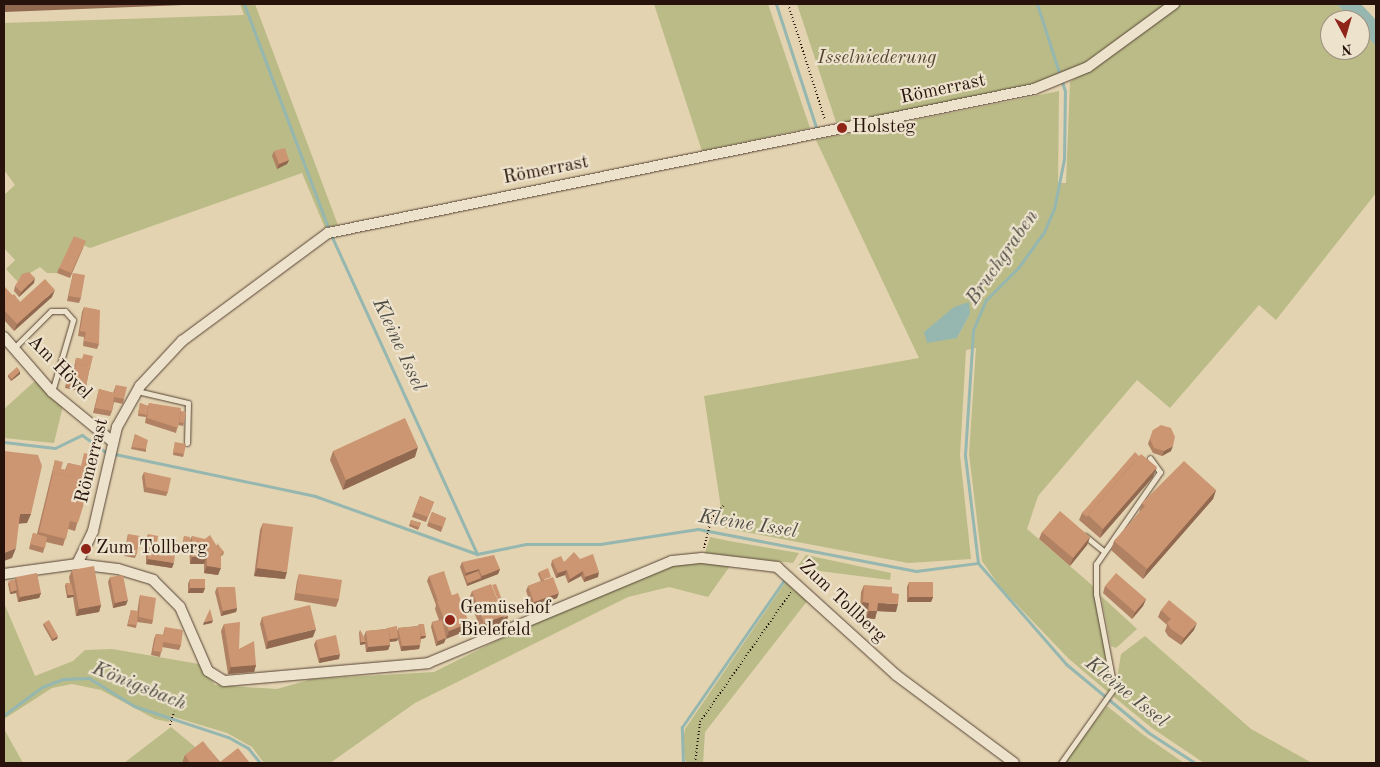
<!DOCTYPE html>
<html>
<head>
<meta charset="utf-8">
<style>
  body { margin:0 }
  #map { position:relative; width:1380px; height:767px; overflow:hidden; background:#e3d3b1; font-family:"Old Standard TT",serif }
  div>[style] { position:absolute }
  .green>* { inset:0; background:#babb87 }
  .water>* { inset:0; background:#95b7b0 }
  .stream>* { height:3px; margin:-1.5px; padding:0 1.5px; transform-origin:1.5px; border-radius:1.5px; background:#95b7b0 }
  .path>* { height:2px; margin-top:-1px; transform-origin:0; background:repeating-linear-gradient(90deg,#27130b 0 1px,transparent 0 3.5px) }
  .roads { filter:drop-shadow(0 0 1px #564334) drop-shadow(0 0 1px #564334) }
  .lane>* { height:5px; margin:-2.5px; padding:0 2.5px; transform-origin:2.5px; border-radius:2.5px; background:#ede2cc }
  .street>* { height:10px; margin:-5px; padding:0 5px; transform-origin:5px; border-radius:5px; background:#ede2cc }
  .wall>* { inset:0; background:#b08162 }
  .shaded-wall>* { inset:0; background:#906950 }
  .building>* { inset:0; background:#cd9672 }
  .dots>* { width:14px; height:14px; translate:-50% -50%; box-sizing:border-box; border:2px solid #ede2cc; border-radius:50% }
  span { translate:-50% -50%; white-space:nowrap; text-align:center; line-height:1.15; -webkit-text-stroke:4.5px #ede2cc; paint-order:stroke }
  .park-label { font-size:19px; color:#534530; font-style:italic }
  .street-label { font-size:19px; color:#27130b }
  .poi-label { font-size:19px; color:#27130b }
  .left { translate:0 -50%; text-align:left }
  .water-label { font-size:20px; color:#4e4c45; font-style:italic }
  .frame { position:absolute; inset:0; border:5px solid #27130b; pointer-events:none }
  .north { position:absolute; left:1320px; top:10px; width:50px; height:50px; box-sizing:border-box; background:#ede2cc; border:1px solid #9e8f7f; border-radius:50%; rotate:174deg; font-size:14px; font-weight:700; line-height:20px; text-align:center; color:#27130b }
  .north::after { content:''; display:block; margin:auto; width:18px; height:22px; background:#8f2418; clip-path:polygon(50% 0,100% 100%,50% 72%,0 100%) }
</style>
</head>
<body>
<div id="map">
  <div class="green">
    <i style="clip-path:polygon(240px 4px,255px 4px,338px 225px,325px 228px,302px 173px,90px 248px,72px 241px,57px 273px,47px 273px,40px 267px,17px 281px,6px 269px,15px 260px,4px 248px,4px 195px,15px 185px,4px 170px,4px 23px,244px 15px)"></i>
    <i style="clip-path:polygon(654px 4px,768px 4px,810px 128px,702px 151px)"></i>
    <i style="clip-path:polygon(797px 4px,1168px 4px,1064px 77px,837px 125px)"></i>
    <i style="clip-path:polygon(evenodd,1181px 4px,1337px 4px,1352px 20px,1330px 20px,1330px 50px,1360px 50px,1360px 28px,1376px 46px,1376px 193px,1276px 320px,1259px 305px,1170px 408px,1137px 380px,1038px 496px,1027px 529px,1093px 586px,1111px 685px,1109px 693px,1068px 658px,1001px 588px,982px 561px,969px 454px,976px 348px,966px 350px,960px 455px,971px 559px,908px 563px,724px 528px,704px 396px,919px 358px,816px 140px,1059px 91px,1058px 183px,1066px 183px,1070px 82px,1181px 4px,961px 306px,970px 314px,957px 338px,924px 332px,961px 306px)"></i>
    <i style="clip-path:polygon(36px 380px,63px 406px,54px 443px,4px 438px,4px 409px)"></i>
    <i style="clip-path:polygon(710px 537px,729px 541px,799px 553px,793px 563px,705px 553px)"></i>
    <i style="clip-path:polygon(806px 555px,891px 573px,890px 580px,796px 568px)"></i>
    <i style="clip-path:polygon(700px 562px,730px 566px,708px 597px,669px 587px,628px 597px,415px 703px,330px 763px,264px 763px,252px 747px,227px 733px,171px 716px,169px 722px,155px 719px,101px 690px,72px 684px,52px 688px,4px 719px,4px 603px,35px 676px,73px 661px,85px 650px,112px 649px,199px 664px,215px 685px,277px 689px,312px 679px,434px 672px,532px 623px,677px 564px)"></i>
    <i style="clip-path:polygon(787px 580px,808px 600px,705px 732px,703px 763px,686px 763px,682px 746px,685px 729px)"></i>
    <i style="clip-path:polygon(1101px 596px,1137px 629px,1116px 648px,1111px 646px)"></i>
    <i style="clip-path:polygon(1145px 636px,1251px 729px,1312px 763px,1204px 763px,1152px 728px,1114px 697px,1121px 654px)"></i>
    <i style="clip-path:polygon(1107px 706px,1142px 734px,1184px 763px,1064px 763px)"></i>
    <i style="clip-path:polygon(171px 727px,200px 751px,183px 763px,124px 763px)"></i>
    <i style="clip-path:polygon(4px 729px,23px 763px,4px 763px)"></i>
  </div>
  <div class="water">
    <i style="clip-path:polygon(1337px 4px,1361px 4px,1376px 20px,1376px 46px,1360px 28px,1360px 20px,1352px 20px)"></i>
    <i style="clip-path:polygon(969px 302px,970px 314px,957px 338px,927px 343px,924px 332px,954px 307px)"></i>
  </div>
  <div class="stream">
    <i style="left:244px;top:4px;width:238px;rotate:69.4deg"></i>
    <i style="left:776px;top:4px;width:129px;rotate:72deg"></i>
    <i style="left:331px;top:235px;width:351px;rotate:65.4deg"></i>
    <i style="left:477px;top:554px;width:50px;rotate:-11.5deg"></i>
    <i style="left:526px;top:544px;width:74px"></i>
    <i style="left:600px;top:544px;width:99px;rotate:-8.7deg"></i>
    <i style="left:698px;top:529px;width:222px;rotate:10.9deg"></i>
    <i style="left:916px;top:571px;width:63px;rotate:-7.4deg"></i>
    <i style="left:978px;top:563px;width:134px;rotate:48.9deg"></i>
    <i style="left:1066px;top:664px;width:108px;rotate:39.7deg"></i>
    <i style="left:1149px;top:733px;width:55px;rotate:33.1deg"></i>
    <i style="left:4px;top:442px;width:51px;rotate:6.7deg"></i>
    <i style="left:55px;top:448px;width:30px;rotate:-26deg"></i>
    <i style="left:82px;top:435px;width:29px;rotate:36deg"></i>
    <i style="left:105px;top:452px;width:215px;rotate:11.8deg"></i>
    <i style="left:315px;top:496px;width:172px;rotate:19.7deg"></i>
    <i style="left:978px;top:563px;width:109px;rotate:-96.9deg"></i>
    <i style="left:965px;top:455px;width:125px;rotate:-86.3deg"></i>
    <i style="left:973px;top:330px;width:33px;rotate:-67deg"></i>
    <i style="left:986px;top:300px;width:45px;rotate:-45deg"></i>
    <i style="left:1018px;top:268px;width:44px;rotate:-54.2deg"></i>
    <i style="left:1044px;top:232px;width:25px;rotate:-67deg"></i>
    <i style="left:1054px;top:209px;width:51px;rotate:-78.7deg"></i>
    <i style="left:1064px;top:159px;width:68px;rotate:-89.2deg"></i>
    <i style="left:1065px;top:91px;width:91px;rotate:-107.8deg"></i>
    <i style="left:4px;top:715px;width:47px;rotate:-36.4deg"></i>
    <i style="left:42px;top:687px;width:22px;rotate:-21deg"></i>
    <i style="left:63px;top:679px;width:26px;rotate:-2deg"></i>
    <i style="left:89px;top:678px;width:53px;rotate:31.9deg"></i>
    <i style="left:134px;top:706px;width:99px;rotate:18.3deg"></i>
    <i style="left:228px;top:737px;width:23px;rotate:29deg"></i>
    <i style="left:248px;top:748px;width:19px;rotate:51deg"></i>
    <i style="left:683px;top:763px;width:36px;rotate:-92deg"></i>
    <i style="left:682px;top:727px;width:179px;rotate:-55.2deg"></i>
  </div>
  <div class="path">
    <i style="left:788px;top:4px;width:122px;rotate:72.3deg"></i>
    <i style="left:704px;top:548px;width:30px;rotate:-76deg"></i>
    <i style="left:711px;top:519px;width:18px;rotate:-47deg"></i>
    <i style="left:170px;top:725px;width:14px;rotate:-73deg"></i>
    <i style="left:695px;top:763px;width:41px;rotate:-83deg"></i>
    <i style="left:700px;top:722px;width:159px;rotate:-55deg"></i>
  </div>
  <div class="roads">
    <div class="lane">
      <i style="left:14px;top:348px;width:52px;rotate:-45deg"></i>
      <i style="left:51px;top:311px;width:14px"></i>
      <i style="left:65px;top:311px;width:12px;rotate:48deg"></i>
      <i style="left:73px;top:320px;width:75px;rotate:106.3deg"></i>
      <i style="left:137px;top:391px;width:52px;rotate:13.2deg"></i>
      <i style="left:188px;top:403px;width:40px;rotate:91.4deg"></i>
      <i style="left:1085px;top:536px;width:22px;rotate:39deg"></i>
      <i style="left:1061px;top:763px;width:92px;rotate:-54.8deg"></i>
      <i style="left:1114px;top:688px;width:96px;rotate:-100.8deg"></i>
      <i style="left:1096px;top:594px;width:30px;rotate:-90deg"></i>
      <i style="left:1096px;top:564px;width:112px;rotate:-55.2deg"></i>
      <i style="left:1160px;top:472px;width:17px;rotate:-126deg"></i>
    </div>
    <div class="street">
      <i style="left:4px;top:337px;width:73px;rotate:48.9deg"></i>
      <i style="left:52px;top:392px;width:79px;rotate:39.3deg"></i>
      <i style="left:77px;top:564px;width:37px;rotate:-64deg"></i>
      <i style="left:93px;top:531px;width:107px;rotate:-77deg"></i>
      <i style="left:117px;top:427px;width:47px;rotate:-60.7deg"></i>
      <i style="left:140px;top:386px;width:62px;rotate:-47deg"></i>
      <i style="left:182px;top:341px;width:182px;rotate:-36.5deg"></i>
      <i style="left:328px;top:233px;width:721px;rotate:-11.53deg"></i>
      <i style="left:1034px;top:89px;width:58px;rotate:-22.2deg"></i>
      <i style="left:1088px;top:67px;width:107px;rotate:-36.2deg"></i>
      <i style="left:4px;top:574px;width:74px;rotate:-7.8deg"></i>
      <i style="left:77px;top:564px;width:41px;rotate:7deg"></i>
      <i style="left:118px;top:569px;width:37px;rotate:17deg"></i>
      <i style="left:153px;top:580px;width:38px;rotate:45deg"></i>
      <i style="left:180px;top:607px;width:70px;rotate:66.4deg"></i>
      <i style="left:208px;top:671px;width:19px;rotate:32deg"></i>
      <i style="left:224px;top:681px;width:205px;rotate:-5deg"></i>
      <i style="left:428px;top:663px;width:264px;rotate:-22.7deg"></i>
      <i style="left:672px;top:561px;width:30px;rotate:-6deg"></i>
      <i style="left:702px;top:558px;width:76px;rotate:6.8deg"></i>
      <i style="left:777px;top:567px;width:161px;rotate:42.2deg"></i>
      <i style="left:896px;top:675px;width:147px;rotate:36.7deg"></i>
    </div>
  </div>
  <div class="wall">
    <i style="clip-path:polygon(274px 151px,289px 160px,287px 164px,277px 169px,272px 156px)"></i>
    <i style="clip-path:polygon(84px 246px,70px 278px,57px 273px,59px 268px)"></i>
    <i style="clip-path:polygon(73px 273px,81px 298px,79px 303px,67px 301px,72px 278px)"></i>
    <i style="clip-path:polygon(34px 283px,19px 297px,14px 291px,15px 286px)"></i>
    <i style="clip-path:polygon(4px 288px,20px 302px,52px 297px,14px 331px,4px 320px)"></i>
    <i style="clip-path:polygon(84px 307px,99px 344px,97px 349px,83px 346px,84px 337px,78px 336px,82px 312px)"></i>
    <i style="clip-path:polygon(84px 354px,90px 369px,89px 371px,86px 387px,84px 392px,65px 388px,67px 377px,72px 378px,76px 358px,82px 359px)"></i>
    <i style="clip-path:polygon(20px 374px,11px 381px,8px 377px,8px 375px)"></i>
    <i style="clip-path:polygon(116px 385px,124px 399px,123px 404px,114px 402px,112px 411px,110px 416px,93px 413px,99px 389px,113px 393px)"></i>
    <i style="clip-path:polygon(140px 403px,148px 406px,149px 403px,181px 411px,184px 423px,183px 426px,178px 425px,176px 433px,145px 423px,146px 417px,138px 416px)"></i>
    <i style="clip-path:polygon(1153px 430px,1171px 451px,1162px 456px,1153px 453px,1148px 444px)"></i>
    <i style="clip-path:polygon(135px 434px,146px 449px,146px 452px,131px 449px)"></i>
    <i style="clip-path:polygon(175px 442px,184px 454px,183px 457px,173px 455px)"></i>
    <i style="clip-path:polygon(333px 451px,415px 457px,343px 490px,330px 460px)"></i>
    <i style="clip-path:polygon(96px 456px,75px 531px,68px 529px,63px 546px,46px 542px,43px 553px,29px 549px,33px 533px,37px 534px,55px 460px,61px 469px,65px 470px,68px 463px,81px 466px)"></i>
    <i style="clip-path:polygon(1139px 456px,1153px 477px,1100px 538px,1079px 520px,1082px 513px)"></i>
    <i style="clip-path:polygon(144px 472px,168px 492px,166px 496px,144px 492px,142px 477px)"></i>
    <i style="clip-path:polygon(1216px 490px,1213px 499px,1143px 579px,1111px 550px,1114px 541px,1139px 513px,1142px 503px)"></i>
    <i style="clip-path:polygon(420px 496px,434px 502px,426px 522px,412px 517px)"></i>
    <i style="clip-path:polygon(432px 512px,446px 518px,441px 532px,427px 526px)"></i>
    <i style="clip-path:polygon(411px 520px,421px 523px,418px 530px,409px 526px)"></i>
    <i style="clip-path:polygon(263px 523px,285px 579px,254px 576px,260px 530px)"></i>
    <i style="clip-path:polygon(1042px 532px,1090px 537px,1087px 545px,1070px 566px,1039px 539px)"></i>
    <i style="clip-path:polygon(128px 534px,137px 553px,135px 558px,124px 556px,127px 539px)"></i>
    <i style="clip-path:polygon(148px 534px,156px 548px,161px 549px,163px 543px,168px 544px,169px 539px,172px 568px,146px 564px,146px 539px)"></i>
    <i style="clip-path:polygon(184px 536px,190px 540px,192px 536px,216px 545px,224px 552px,223px 555px,221px 556px,218px 575px,204px 573px,204px 564px,190px 564px,189px 546px,188px 548px,182px 548px)"></i>
    <i style="clip-path:polygon(580px 559px,598px 577px,584px 582px,581px 576px,568px 583px,565px 575px,556px 578px,551px 565px,552px 560px,564px 562px)"></i>
    <i style="clip-path:polygon(462px 562px,500px 569px,498px 574px,467px 586px,460px 567px)"></i>
    <i style="clip-path:polygon(72px 570px,101px 605px,99px 612px,76px 616px,73px 597px,67px 598px,65px 586px,66px 583px,70px 583px,69px 577px)"></i>
    <i style="clip-path:polygon(539px 572px,557px 598px,532px 607px,526px 591px,528px 586px,541px 581px,538px 574px)"></i>
    <i style="clip-path:polygon(299px 574px,339px 599px,336px 607px,294px 600px,297px 581px)"></i>
    <i style="clip-path:polygon(429px 576px,452px 596px,466px 631px,446px 638px,444px 643px,436px 646px,431px 627px,432px 622px,439px 620px,435px 609px,436px 605px,427px 581px)"></i>
    <i style="clip-path:polygon(16px 577px,41px 593px,39px 598px,18px 602px,16px 593px,10px 594px,8px 584px,9px 581px,15px 580px)"></i>
    <i style="clip-path:polygon(110px 577px,126px 605px,113px 608px,108px 582px)"></i>
    <i style="clip-path:polygon(190px 579px,205px 588px,203px 593px,188px 593px,188px 584px)"></i>
    <i style="clip-path:polygon(909px 582px,933px 597px,931px 602px,907px 602px,907px 587px)"></i>
    <i style="clip-path:polygon(864px 585px,896px 612px,877px 611px,875px 619px,866px 618px,867px 610px,860px 609px,861px 592px)"></i>
    <i style="clip-path:polygon(1105px 586px,1146px 599px,1143px 606px,1132px 619px,1103px 593px)"></i>
    <i style="clip-path:polygon(217px 587px,237px 608px,236px 612px,221px 616px,215px 592px)"></i>
    <i style="clip-path:polygon(472px 591px,507px 621px,481px 630px,469px 599px)"></i>
    <i style="clip-path:polygon(140px 595px,153px 620px,152px 624px,137px 622px,136px 628px,127px 626px,131px 610px,137px 614px,139px 600px)"></i>
    <i style="clip-path:polygon(1161px 610px,1194px 630px,1181px 645px,1168px 636px,1165px 631px,1167px 625px,1158px 617px)"></i>
    <i style="clip-path:polygon(262px 617px,313px 637px,266px 649px,260px 624px)"></i>
    <i style="clip-path:polygon(44px 623px,57px 639px,52px 641px,43px 625px)"></i>
    <i style="clip-path:polygon(224px 624px,239px 649px,256px 665px,254px 672px,228px 674px,221px 631px)"></i>
    <i style="clip-path:polygon(419px 624px,426px 636px,425px 638px,421px 639px,420px 645px,419px 649px,401px 651px,398px 639px,397px 641px,390px 642px,390px 645px,388px 650px,366px 652px,365px 644px,360px 645px,359px 633px,360px 630px,365px 639px,364px 636px,366px 631px,386px 629px,387px 628px,398px 630px,398px 628px,418px 626px)"></i>
    <i style="clip-path:polygon(165px 627px,181px 645px,179px 650px,162px 647px,160px 657px,151px 655px,154px 639px,156px 634px,163px 635px)"></i>
    <i style="clip-path:polygon(316px 640px,339px 659px,319px 663px,314px 645px)"></i>
    <i style="clip-path:polygon(210px 750px,220px 762px,250px 763px,182px 763px,185px 755px)"></i>
  </div>
  <div class="shaded-wall">
    <i style="clip-path:polygon(4px 4px,209px 4px,4px 12px)"></i>
    <i style="clip-path:polygon(289px 160px,287px 164px,277px 169px,279px 164px)"></i>
    <i style="clip-path:polygon(35px 278px,34px 283px,19px 297px,21px 292px)"></i>
    <i style="clip-path:polygon(55px 290px,52px 297px,14px 331px,17px 324px)"></i>
    <i style="clip-path:polygon(20px 371px,20px 374px,11px 381px,12px 379px)"></i>
    <i style="clip-path:polygon(1173px 446px,1171px 451px,1162px 456px,1164px 451px)"></i>
    <i style="clip-path:polygon(418px 447px,415px 457px,343px 490px,346px 480px)"></i>
    <i style="clip-path:polygon(1157px 467px,1153px 477px,1100px 538px,1103px 529px)"></i>
    <i style="clip-path:polygon(1216px 490px,1213px 499px,1143px 579px,1147px 569px)"></i>
    <i style="clip-path:polygon(20px 514px,31px 514px,27px 523px,16px 524px)"></i>
    <i style="clip-path:polygon(1090px 537px,1087px 545px,1070px 566px,1073px 558px)"></i>
    <i style="clip-path:polygon(183px 545px,189px 546px,188px 548px,182px 548px)"></i>
    <i style="clip-path:polygon(16px 548px,12px 558px,4px 561px,4px 553px)"></i>
    <i style="clip-path:polygon(207px 556px,204px 564px,190px 564px,192px 557px)"></i>
    <i style="clip-path:polygon(148px 559px,174px 563px,172px 568px,146px 564px)"></i>
    <i style="clip-path:polygon(207px 566px,221px 568px,218px 575px,204px 573px)"></i>
    <i style="clip-path:polygon(257px 568px,287px 572px,285px 579px,254px 576px)"></i>
    <i style="clip-path:polygon(479px 569px,477px 573px,465px 576px,465px 578px,466px 573px)"></i>
    <i style="clip-path:polygon(500px 569px,498px 574px,480px 581px,482px 576px)"></i>
    <i style="clip-path:polygon(567px 570px,565px 575px,556px 578px,558px 573px)"></i>
    <i style="clip-path:polygon(583px 571px,581px 576px,568px 583px,570px 579px)"></i>
    <i style="clip-path:polygon(599px 572px,598px 577px,584px 582px,585px 577px)"></i>
    <i style="clip-path:polygon(481px 578px,480px 581px,467px 586px,468px 583px)"></i>
    <i style="clip-path:polygon(190px 588px,205px 588px,203px 593px,188px 593px)"></i>
    <i style="clip-path:polygon(17px 590px,16px 593px,10px 594px,11px 592px)"></i>
    <i style="clip-path:polygon(41px 593px,39px 598px,18px 602px,20px 597px)"></i>
    <i style="clip-path:polygon(559px 593px,557px 598px,532px 607px,534px 602px)"></i>
    <i style="clip-path:polygon(68px 595px,74px 595px,73px 597px,67px 598px)"></i>
    <i style="clip-path:polygon(909px 597px,933px 597px,931px 602px,907px 602px)"></i>
    <i style="clip-path:polygon(1146px 599px,1143px 606px,1132px 619px,1135px 612px)"></i>
    <i style="clip-path:polygon(128px 600px,126px 605px,113px 608px,115px 603px)"></i>
    <i style="clip-path:polygon(863px 602px,869px 603px,867px 610px,860px 609px)"></i>
    <i style="clip-path:polygon(878px 603px,898px 604px,896px 612px,875px 611px)"></i>
    <i style="clip-path:polygon(101px 605px,99px 612px,76px 616px,79px 609px)"></i>
    <i style="clip-path:polygon(237px 608px,236px 612px,221px 616px,223px 611px)"></i>
    <i style="clip-path:polygon(869px 611px,877px 611px,875px 619px,866px 618px)"></i>
    <i style="clip-path:polygon(504px 616px,508px 616px,507px 621px,481px 630px,484px 623px)"></i>
    <i style="clip-path:polygon(213px 620px,212px 623px,203px 625px,204px 622px)"></i>
    <i style="clip-path:polygon(469px 623px,466px 631px,446px 639px,449px 631px)"></i>
    <i style="clip-path:polygon(1197px 623px,1194px 630px,1181px 645px,1184px 638px)"></i>
    <i style="clip-path:polygon(316px 629px,313px 637px,266px 649px,268px 641px)"></i>
    <i style="clip-path:polygon(58px 636px,57px 639px,52px 641px,53px 639px)"></i>
    <i style="clip-path:polygon(421px 636px,426px 636px,425px 638px,420px 639px)"></i>
    <i style="clip-path:polygon(398px 638px,397px 641px,388px 642px,389px 639px)"></i>
    <i style="clip-path:polygon(446px 638px,444px 643px,436px 646px,438px 641px)"></i>
    <i style="clip-path:polygon(361px 642px,366px 642px,365px 644px,360px 645px)"></i>
    <i style="clip-path:polygon(390px 645px,388px 650px,366px 652px,368px 647px)"></i>
    <i style="clip-path:polygon(420px 645px,419px 649px,401px 651px,402px 646px)"></i>
    <i style="clip-path:polygon(340px 654px,339px 659px,319px 663px,320px 658px)"></i>
    <i style="clip-path:polygon(256px 665px,254px 672px,228px 674px,231px 667px)"></i>
  </div>
  <div class="building">
    <i style="clip-path:polygon(285px 148px,289px 160px,279px 164px,274px 151px)"></i>
    <i style="clip-path:polygon(74px 236px,86px 241px,71px 273px,59px 268px)"></i>
    <i style="clip-path:polygon(29px 272px,35px 278px,21px 292px,15px 286px,22px 274px)"></i>
    <i style="clip-path:polygon(73px 273px,85px 275px,81px 298px,69px 296px)"></i>
    <i style="clip-path:polygon(45px 279px,55px 290px,17px 324px,4px 310px,4px 304px,14px 294px,20px 302px)"></i>
    <i style="clip-path:polygon(5px 287px,13px 296px,4px 304px,4px 288px)"></i>
    <i style="clip-path:polygon(84px 307px,100px 310px,99px 344px,84px 341px,86px 332px,80px 331px)"></i>
    <i style="clip-path:polygon(84px 354px,93px 356px,90px 369px,89px 368px,90px 366px,76px 363px,75px 365px,76px 358px,82px 359px)"></i>
    <i style="clip-path:polygon(76px 363px,90px 366px,86px 387px,72px 384px)"></i>
    <i style="clip-path:polygon(17px 367px,20px 371px,12px 379px,8px 375px)"></i>
    <i style="clip-path:polygon(67px 377px,73px 378px,71px 386px,66px 385px)"></i>
    <i style="clip-path:polygon(116px 385px,127px 387px,124px 399px,114px 397px,112px 411px,95px 408px,99px 389px,114px 393px)"></i>
    <i style="clip-path:polygon(140px 403px,148px 406px,147px 415px,138px 413px)"></i>
    <i style="clip-path:polygon(149px 403px,181px 408px,178px 428px,147px 418px)"></i>
    <i style="clip-path:polygon(181px 411px,186px 412px,184px 423px,179px 422px)"></i>
    <i style="clip-path:polygon(405px 418px,418px 447px,346px 480px,333px 451px)"></i>
    <i style="clip-path:polygon(1161px 425px,1171px 428px,1175px 437px,1173px 446px,1164px 451px,1154px 448px,1150px 439px,1153px 430px)"></i>
    <i style="clip-path:polygon(135px 434px,148px 440px,146px 449px,132px 447px)"></i>
    <i style="clip-path:polygon(175px 442px,186px 444px,184px 454px,173px 452px)"></i>
    <i style="clip-path:polygon(4px 451px,38px 455px,42px 466px,31px 514px,20px 514px,16px 548px,4px 553px)"></i>
    <i style="clip-path:polygon(1135px 452px,1139px 456px,1088px 515px,1087px 517px,1082px 513px)"></i>
    <i style="clip-path:polygon(84px 453px,96px 456px,93px 472px,86px 470px,86px 467px,81px 466px)"></i>
    <i style="clip-path:polygon(1141px 454px,1157px 467px,1103px 529px,1088px 515px)"></i>
    <i style="clip-path:polygon(55px 460px,63px 462px,61px 469px,66px 470px,68px 463px,86px 467px,85px 480px,53px 473px,52px 475px)"></i>
    <i style="clip-path:polygon(1184px 461px,1216px 490px,1147px 569px,1114px 541px,1145px 506px,1142px 503px)"></i>
    <i style="clip-path:polygon(144px 472px,171px 478px,168px 492px,146px 487px)"></i>
    <i style="clip-path:polygon(53px 473px,86px 480px,88px 473px,93px 474px,78px 523px,70px 521px,66px 539px,39px 532px)"></i>
    <i style="clip-path:polygon(420px 496px,434px 502px,428px 517px,414px 512px)"></i>
    <i style="clip-path:polygon(1060px 511px,1090px 537px,1073px 558px,1042px 532px)"></i>
    <i style="clip-path:polygon(432px 512px,446px 518px,443px 527px,428px 522px)"></i>
    <i style="clip-path:polygon(411px 520px,421px 523px,419px 527px,410px 524px)"></i>
    <i style="clip-path:polygon(263px 523px,293px 527px,287px 572px,257px 568px)"></i>
    <i style="clip-path:polygon(33px 533px,47px 537px,45px 548px,30px 544px)"></i>
    <i style="clip-path:polygon(128px 534px,140px 536px,137px 553px,126px 551px)"></i>
    <i style="clip-path:polygon(148px 534px,158px 536px,156px 548px,162px 549px,163px 543px,176px 545px,174px 563px,148px 559px)"></i>
    <i style="clip-path:polygon(210px 535px,221px 553px,221px 568px,207px 566px,207px 556px,192px 557px,192px 536px,205px 539px)"></i>
    <i style="clip-path:polygon(184px 536px,190px 537px,189px 546px,183px 545px)"></i>
    <i style="clip-path:polygon(169px 539px,177px 540px,176px 545px,168px 544px)"></i>
    <i style="clip-path:polygon(217px 543px,224px 552px,221px 554px,217px 546px)"></i>
    <i style="clip-path:polygon(574px 552px,580px 559px,593px 554px,599px 572px,585px 577px,583px 571px,570px 579px,567px 570px,558px 573px,552px 560px,561px 556px,564px 562px)"></i>
    <i style="clip-path:polygon(494px 555px,500px 569px,482px 576px,479px 569px,466px 573px,462px 562px)"></i>
    <i style="clip-path:polygon(94px 566px,101px 605px,79px 609px,72px 570px)"></i>
    <i style="clip-path:polygon(548px 568px,551px 577px,542px 580px,539px 572px)"></i>
    <i style="clip-path:polygon(444px 571px,452px 596px,438px 601px,429px 576px)"></i>
    <i style="clip-path:polygon(478px 571px,481px 578px,468px 583px,465px 576px)"></i>
    <i style="clip-path:polygon(37px 573px,41px 593px,20px 597px,16px 577px)"></i>
    <i style="clip-path:polygon(1116px 573px,1146px 599px,1135px 612px,1105px 586px)"></i>
    <i style="clip-path:polygon(299px 574px,342px 580px,339px 599px,296px 593px)"></i>
    <i style="clip-path:polygon(123px 575px,128px 600px,115px 603px,110px 577px)"></i>
    <i style="clip-path:polygon(553px 577px,559px 593px,534px 602px,528px 586px)"></i>
    <i style="clip-path:polygon(190px 579px,205px 579px,205px 588px,190px 588px)"></i>
    <i style="clip-path:polygon(15px 580px,17px 590px,11px 592px,9px 581px)"></i>
    <i style="clip-path:polygon(909px 582px,933px 582px,933px 597px,909px 597px)"></i>
    <i style="clip-path:polygon(66px 583px,71px 583px,74px 595px,68px 595px)"></i>
    <i style="clip-path:polygon(491px 584px,504px 616px,484px 623px,472px 591px)"></i>
    <i style="clip-path:polygon(496px 584px,508px 616px,503px 618px,504px 616px,492px 585px)"></i>
    <i style="clip-path:polygon(864px 585px,892px 587px,892px 593px,899px 594px,898px 604px,878px 603px,877px 611px,869px 611px,869px 603px,863px 602px)"></i>
    <i style="clip-path:polygon(217px 587px,235px 587px,237px 608px,223px 611px)"></i>
    <i style="clip-path:polygon(458px 593px,469px 623px,449px 631px,437px 601px)"></i>
    <i style="clip-path:polygon(140px 595px,156px 598px,153px 620px,139px 617px)"></i>
    <i style="clip-path:polygon(1169px 600px,1197px 623px,1184px 638px,1171px 629px,1167px 623px,1171px 619px,1161px 610px)"></i>
    <i style="clip-path:polygon(310px 605px,316px 629px,268px 641px,262px 617px)"></i>
    <i style="clip-path:polygon(210px 609px,213px 620px,204px 622px)"></i>
    <i style="clip-path:polygon(131px 610px,138px 611px,137px 625px,128px 624px)"></i>
    <i style="clip-path:polygon(49px 620px,58px 636px,53px 639px,44px 623px)"></i>
    <i style="clip-path:polygon(442px 620px,446px 638px,438px 641px,432px 622px)"></i>
    <i style="clip-path:polygon(240px 622px,239px 649px,254px 641px,256px 665px,231px 667px,224px 624px)"></i>
    <i style="clip-path:polygon(419px 624px,424px 624px,426px 636px,421px 636px,421px 626px,419px 626px)"></i>
    <i style="clip-path:polygon(397px 626px,398px 638px,390px 639px,389px 629px,387px 629px,387px 628px)"></i>
    <i style="clip-path:polygon(421px 626px,420px 645px,402px 646px,398px 628px)"></i>
    <i style="clip-path:polygon(165px 627px,183px 630px,181px 645px,163px 642px,162px 652px,153px 651px,156px 634px,164px 635px)"></i>
    <i style="clip-path:polygon(389px 629px,390px 645px,368px 647px,366px 631px)"></i>
    <i style="clip-path:polygon(360px 630px,366px 642px,361px 642px)"></i>
    <i style="clip-path:polygon(336px 635px,340px 654px,320px 658px,316px 640px)"></i>
    <i style="clip-path:polygon(203px 741px,220px 763px,190px 763px,185px 755px)"></i>
    <i style="clip-path:polygon(238px 748px,250px 763px,220px 763px,220px 762px)"></i>
  </div>
  <div class="dots">
    <i style="left:842px;top:128px;background:#8f2418"></i>
    <i style="left:86px;top:549px;background:#8f2418"></i>
    <i style="left:450px;top:620px;background:#8f2418"></i>
  </div>
  <div class="park-label">
    <span style="left:877px;top:59px">Isselniederung</span>
  </div>
  <div class="street-label">
    <span style="left:943px;top:90px;rotate:-12deg">Römerrast</span>
    <span style="left:546px;top:171px;rotate:-11deg">Römerrast</span>
    <span style="left:59px;top:368px;rotate:45deg">Am Hövel</span>
    <span style="left:93px;top:461px;rotate:-76deg">Römerrast</span>
    <span style="left:842px;top:602px;rotate:43deg">Zum Tollberg</span>
  </div>
  <div class="poi-label">
    <span class="left" style="left:852px;top:128px">Holsteg</span>
    <span class="left" style="left:96px;top:549px">Zum Tollberg</span>
    <span class="left" style="left:460px;top:620px">Gemüsehof<br>Bielefeld</span>
  </div>
  <div class="water-label">
    <span style="left:1003px;top:258px;rotate:-55deg">Bruchgraben</span>
    <span style="left:398px;top:345px;rotate:65deg">Kleine Issel</span>
    <span style="left:748px;top:525px;rotate:9deg">Kleine Issel</span>
    <span style="left:139px;top:687px;rotate:22deg">Königsbach</span>
    <span style="left:1126px;top:693px;rotate:39deg">Kleine Issel</span>
  </div>
  <div class="frame"></div>
  <div class="north">N</div>
</div>
</body>
</html>
